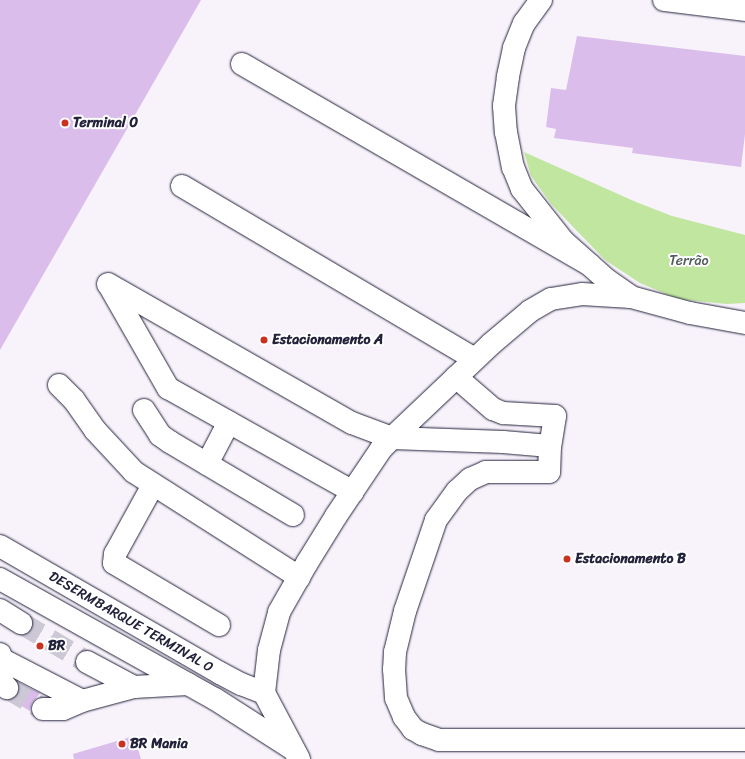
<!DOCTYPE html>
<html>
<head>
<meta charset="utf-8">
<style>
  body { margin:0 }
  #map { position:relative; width:745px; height:759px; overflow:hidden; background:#f8f2fb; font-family:Sriracha,sans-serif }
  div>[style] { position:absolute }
  .green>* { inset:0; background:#c1e6a0 }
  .building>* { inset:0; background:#dabdeb }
  .minor-tunnel>* { height:22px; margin-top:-11px; transform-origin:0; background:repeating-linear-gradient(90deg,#cdc8d5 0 22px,transparent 0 33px) }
  .roads { filter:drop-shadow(0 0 1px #22223b) drop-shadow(0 0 1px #22223b) }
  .minor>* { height:22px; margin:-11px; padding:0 11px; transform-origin:11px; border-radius:11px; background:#fff }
  .dots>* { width:11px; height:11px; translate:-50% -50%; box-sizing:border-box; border:2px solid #fff; border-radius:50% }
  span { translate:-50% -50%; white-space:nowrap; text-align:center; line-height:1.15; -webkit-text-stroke:4px #fff; paint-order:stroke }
  .poi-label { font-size:14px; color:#22223b; font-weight:700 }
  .left { translate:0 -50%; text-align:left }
  .park-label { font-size:14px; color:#525d59 }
  .street-label { font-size:14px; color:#22223b }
</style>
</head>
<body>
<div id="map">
  <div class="green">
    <i style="clip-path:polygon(524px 152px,636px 202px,672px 216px,745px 235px,745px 303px,726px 304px,678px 299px,640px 283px,605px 260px,551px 204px,531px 176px)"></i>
  </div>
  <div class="building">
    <i style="clip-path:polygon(0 0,201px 0,0 350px)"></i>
    <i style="clip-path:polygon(577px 36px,745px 56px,745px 134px,741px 167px,632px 153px,633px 148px,554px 138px,556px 129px,546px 127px,551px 88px,566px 90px)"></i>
    <i style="clip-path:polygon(17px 682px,40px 693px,32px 703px,30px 711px,11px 700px,19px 693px,19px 686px)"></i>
    <i style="clip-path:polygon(134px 736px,141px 759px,74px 759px,73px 754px)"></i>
  </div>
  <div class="minor-tunnel">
    <i style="left:21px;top:623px;width:77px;rotate:30.6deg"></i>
    <i style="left:7px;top:688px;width:42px;rotate:30.3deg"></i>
  </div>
  <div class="roads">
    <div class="minor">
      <i style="left:541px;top:0;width:29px;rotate:126deg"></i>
      <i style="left:524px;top:23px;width:27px;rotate:112deg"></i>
      <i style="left:514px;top:48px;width:30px;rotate:102deg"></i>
      <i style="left:508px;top:77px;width:29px;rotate:98deg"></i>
      <i style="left:504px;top:106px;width:26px;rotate:86deg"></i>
      <i style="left:506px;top:132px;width:36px;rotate:79deg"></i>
      <i style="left:513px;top:167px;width:24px;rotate:68deg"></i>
      <i style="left:522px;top:189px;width:66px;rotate:51.7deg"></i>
      <i style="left:563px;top:241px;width:59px;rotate:41.6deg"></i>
      <i style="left:607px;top:280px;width:29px;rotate:35deg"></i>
      <i style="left:664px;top:0;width:82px;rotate:7deg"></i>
      <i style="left:242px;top:64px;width:402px;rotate:30deg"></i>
      <i style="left:182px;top:186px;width:340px;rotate:30.6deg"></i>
      <i style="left:108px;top:284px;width:281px;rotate:29.7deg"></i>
      <i style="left:352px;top:423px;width:43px;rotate:20.6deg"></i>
      <i style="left:392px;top:438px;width:111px;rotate:2.1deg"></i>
      <i style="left:503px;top:442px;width:47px;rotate:4.9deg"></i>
      <i style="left:109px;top:285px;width:119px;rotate:60.2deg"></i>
      <i style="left:168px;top:388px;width:212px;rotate:29.3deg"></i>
      <i style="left:456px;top:377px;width:49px;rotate:40.9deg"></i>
      <i style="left:493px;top:409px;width:11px;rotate:22deg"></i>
      <i style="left:503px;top:413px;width:52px;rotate:3.3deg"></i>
      <i style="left:555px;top:416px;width:30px;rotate:99deg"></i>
      <i style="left:550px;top:446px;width:26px;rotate:92deg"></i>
      <i style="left:549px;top:472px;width:63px;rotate:180deg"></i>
      <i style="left:486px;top:472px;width:17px;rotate:156deg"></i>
      <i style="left:470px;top:479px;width:18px;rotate:137deg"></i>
      <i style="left:457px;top:491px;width:36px;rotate:126deg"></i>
      <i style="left:436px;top:520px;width:96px;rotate:108.8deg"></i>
      <i style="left:405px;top:611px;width:42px;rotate:103.7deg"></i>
      <i style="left:395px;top:652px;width:17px;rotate:93deg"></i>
      <i style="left:394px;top:669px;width:29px;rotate:86deg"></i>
      <i style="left:396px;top:698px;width:21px;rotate:67deg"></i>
      <i style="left:404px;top:717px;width:15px;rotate:53deg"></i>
      <i style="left:413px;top:729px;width:10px;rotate:29deg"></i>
      <i style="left:422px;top:734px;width:18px;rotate:19deg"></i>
      <i style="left:439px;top:740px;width:306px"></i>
      <i style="left:59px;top:385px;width:21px;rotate:45deg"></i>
      <i style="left:74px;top:400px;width:37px;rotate:55deg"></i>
      <i style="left:95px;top:430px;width:57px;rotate:47.1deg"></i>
      <i style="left:134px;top:472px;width:196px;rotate:32.5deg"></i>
      <i style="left:144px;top:410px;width:30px;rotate:57deg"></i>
      <i style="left:160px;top:435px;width:12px;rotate:35deg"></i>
      <i style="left:170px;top:442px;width:143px;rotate:30.7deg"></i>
      <i style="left:207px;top:464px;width:47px;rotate:-62.4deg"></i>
      <i style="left:153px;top:485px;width:79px;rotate:118.8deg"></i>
      <i style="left:115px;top:554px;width:9px;rotate:96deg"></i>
      <i style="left:114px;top:563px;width:122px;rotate:30.6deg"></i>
      <i style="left:0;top:546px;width:254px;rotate:30deg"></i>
      <i style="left:220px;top:673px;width:24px;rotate:28deg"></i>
      <i style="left:241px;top:684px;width:25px;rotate:21deg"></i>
      <i style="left:0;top:579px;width:246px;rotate:29.2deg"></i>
      <i style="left:215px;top:699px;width:93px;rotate:32.7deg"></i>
      <i style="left:0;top:610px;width:25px;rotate:32deg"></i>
      <i style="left:0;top:654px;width:28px;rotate:86deg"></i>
      <i style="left:2px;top:682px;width:8px;rotate:50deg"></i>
      <i style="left:1px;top:659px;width:91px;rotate:27.4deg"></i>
      <i style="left:87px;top:662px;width:53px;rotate:28deg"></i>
      <i style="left:43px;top:709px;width:20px"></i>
      <i style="left:63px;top:709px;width:21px;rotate:-23deg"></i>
      <i style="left:82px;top:701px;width:54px;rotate:-15.1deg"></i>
      <i style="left:134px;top:687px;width:54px;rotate:-3.2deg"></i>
      <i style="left:299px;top:759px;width:75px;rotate:-117.9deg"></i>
      <i style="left:264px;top:693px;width:43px;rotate:-83.4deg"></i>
      <i style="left:269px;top:650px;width:39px;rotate:-75deg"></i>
      <i style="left:279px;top:612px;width:56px;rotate:-60.3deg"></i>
      <i style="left:307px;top:563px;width:55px;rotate:-58.3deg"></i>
      <i style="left:336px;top:516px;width:81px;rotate:-56.1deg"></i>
      <i style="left:381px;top:449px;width:16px;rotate:-45deg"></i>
      <i style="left:392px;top:438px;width:137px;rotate:-43.5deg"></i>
      <i style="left:491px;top:344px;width:51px;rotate:-40.2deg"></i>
      <i style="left:530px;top:311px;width:24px;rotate:-30deg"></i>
      <i style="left:551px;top:299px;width:31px;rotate:-9deg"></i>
      <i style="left:582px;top:294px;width:49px;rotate:3.5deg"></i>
      <i style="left:631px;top:297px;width:61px;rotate:15.2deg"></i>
      <i style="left:690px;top:313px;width:56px;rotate:10.3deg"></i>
    </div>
  </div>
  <div class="dots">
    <i style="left:65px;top:123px;background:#c8321e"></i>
    <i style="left:264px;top:340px;background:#c8321e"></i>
    <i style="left:567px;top:559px;background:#c8321e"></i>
    <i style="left:40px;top:646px;background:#c8321e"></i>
    <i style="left:122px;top:744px;background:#c8321e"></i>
  </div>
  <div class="poi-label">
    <span class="left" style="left:73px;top:123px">Terminal 0</span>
    <span class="left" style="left:272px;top:340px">Estacionamento A</span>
    <span class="left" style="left:575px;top:559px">Estacionamento B</span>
    <span class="left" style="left:48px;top:646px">BR</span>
    <span class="left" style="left:130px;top:744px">BR Mania</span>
  </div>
  <div class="park-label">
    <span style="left:689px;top:261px">Terrão</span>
  </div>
  <div class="street-label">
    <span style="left:131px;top:622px;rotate:30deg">DESERMBARQUE TERMINAL 0</span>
  </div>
</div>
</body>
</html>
